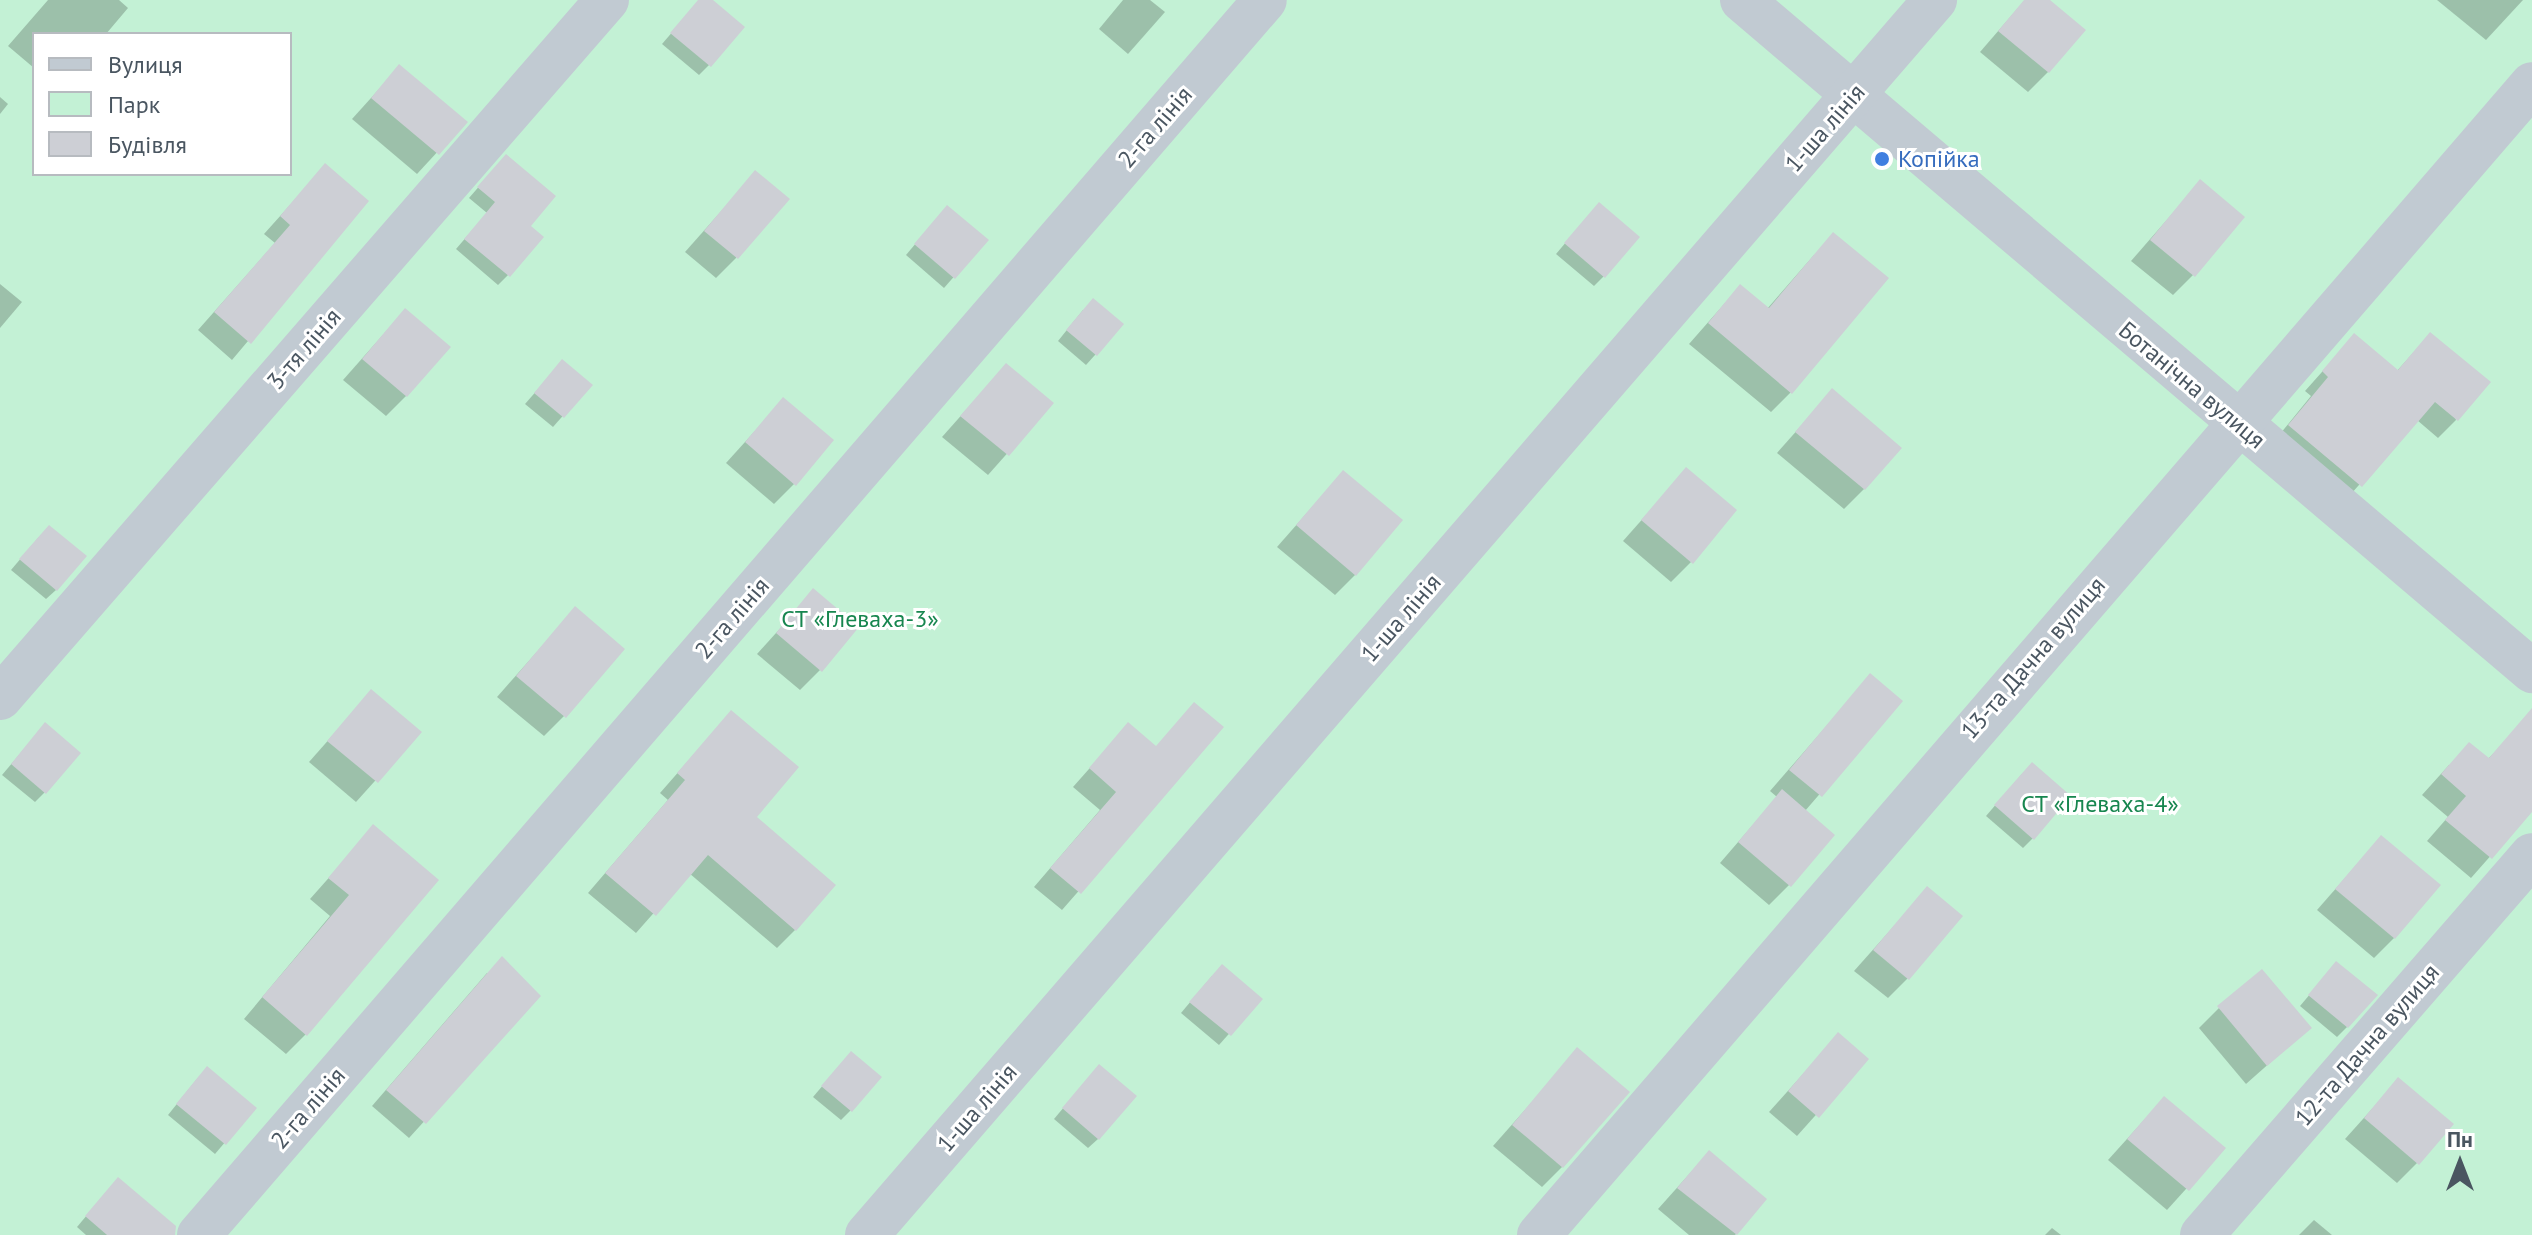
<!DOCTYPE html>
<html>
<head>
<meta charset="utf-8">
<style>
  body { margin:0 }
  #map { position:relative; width:2532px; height:1235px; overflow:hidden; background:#f5f3f3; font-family:"PT Sans",sans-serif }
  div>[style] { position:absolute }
  .green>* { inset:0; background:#c3f1d5 }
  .shadow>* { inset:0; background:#0003 }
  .building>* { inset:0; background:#cdcfd5 }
  .minor>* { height:44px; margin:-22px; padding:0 22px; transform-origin:22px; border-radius:22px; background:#c1cad2 }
  .dots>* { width:22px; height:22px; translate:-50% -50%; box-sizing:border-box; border:4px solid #fff; border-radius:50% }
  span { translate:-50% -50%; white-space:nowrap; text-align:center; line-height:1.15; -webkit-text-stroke:6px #fff; paint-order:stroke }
  .street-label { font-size:24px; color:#4a5661 }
  .shop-label { font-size:24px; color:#366cbe }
  .left { translate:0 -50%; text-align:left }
  .park-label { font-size:24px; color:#17864f }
  .legend { position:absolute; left:32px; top:32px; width:260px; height:144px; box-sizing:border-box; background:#fff; border:2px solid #b7bbc0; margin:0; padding:10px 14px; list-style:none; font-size:24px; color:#4a5661 }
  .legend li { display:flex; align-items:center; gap:16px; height:40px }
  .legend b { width:40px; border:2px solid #b7bbc0 }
  .north { position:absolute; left:2420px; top:1123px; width:80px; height:80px; -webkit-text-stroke:6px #fff; paint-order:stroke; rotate:0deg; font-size:22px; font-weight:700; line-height:32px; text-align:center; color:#4a5661 }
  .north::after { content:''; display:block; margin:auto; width:28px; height:36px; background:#4a5661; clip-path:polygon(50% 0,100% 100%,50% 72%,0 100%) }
</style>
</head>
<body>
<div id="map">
  <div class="green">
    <i style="clip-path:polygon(evenodd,0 0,2532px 0,2532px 1235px,0 1235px,0 0,34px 34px,290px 34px,290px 174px,34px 174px,34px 34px)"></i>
  </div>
  <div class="shadow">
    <i style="clip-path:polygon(48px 0,119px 0,128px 8px,106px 34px,34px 34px,34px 68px,8px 46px)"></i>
    <i style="clip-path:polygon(700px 0,710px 0,709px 65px,699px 75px,662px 44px)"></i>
    <i style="clip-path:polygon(1123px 0,1150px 0,1165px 12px,1128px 54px,1099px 29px)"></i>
    <i style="clip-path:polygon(2025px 0,2047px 0,2048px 72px,2028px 92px,1980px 52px)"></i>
    <i style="clip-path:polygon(2437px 0,2523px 0,2486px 40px)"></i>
    <i style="clip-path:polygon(399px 67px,465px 122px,417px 174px,352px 119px)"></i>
    <i style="clip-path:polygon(0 97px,8px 104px,0 114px)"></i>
    <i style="clip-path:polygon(325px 166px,366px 201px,232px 360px,198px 330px,275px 243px,264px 234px)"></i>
    <i style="clip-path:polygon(496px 167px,528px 226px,508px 275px,498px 285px,456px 249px,487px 213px,469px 198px)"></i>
    <i style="clip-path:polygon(756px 172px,736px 258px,716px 278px,685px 252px)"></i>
    <i style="clip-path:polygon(2200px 182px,2193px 275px,2173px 295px,2131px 261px)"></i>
    <i style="clip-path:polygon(1589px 215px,1604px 276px,1594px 286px,1556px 254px)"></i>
    <i style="clip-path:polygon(938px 217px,986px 240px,944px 288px,906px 255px)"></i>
    <i style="clip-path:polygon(1814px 255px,1791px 392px,1771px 412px,1689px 344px,1740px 286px,1767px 309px)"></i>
    <i style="clip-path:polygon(0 284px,22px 302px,0 328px)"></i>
    <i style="clip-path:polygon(405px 310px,406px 396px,386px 416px,343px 380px)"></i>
    <i style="clip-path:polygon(1083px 310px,1122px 325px,1086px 365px,1058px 341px)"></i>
    <i style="clip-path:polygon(2430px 334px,2456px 420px,2438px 438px,2417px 420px,2342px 504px,2271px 445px,2311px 396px,2305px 391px,2354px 336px,2396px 372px)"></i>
    <i style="clip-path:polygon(1006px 365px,1051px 404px,988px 475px,942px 437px)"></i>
    <i style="clip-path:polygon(553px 372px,590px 385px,553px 427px,525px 404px)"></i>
    <i style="clip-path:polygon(1832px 391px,1864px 489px,1844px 509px,1777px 453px)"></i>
    <i style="clip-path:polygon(783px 400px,794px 484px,774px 504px,726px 463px)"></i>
    <i style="clip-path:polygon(1686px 470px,1691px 562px,1671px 582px,1623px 541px)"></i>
    <i style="clip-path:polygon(1343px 472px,1355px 575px,1335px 595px,1277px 547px)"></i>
    <i style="clip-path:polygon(39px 537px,56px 590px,46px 599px,11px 570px)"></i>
    <i style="clip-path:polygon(814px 591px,820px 670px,800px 690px,757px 654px)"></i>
    <i style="clip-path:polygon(575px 609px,564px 716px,544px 736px,497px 697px)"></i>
    <i style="clip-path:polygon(1870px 676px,1900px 701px,1805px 811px,1789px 885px,1769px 905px,1720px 863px,1777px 797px,1770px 791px)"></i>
    <i style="clip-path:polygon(371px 692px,419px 732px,356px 802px,309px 762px)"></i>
    <i style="clip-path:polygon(731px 712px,754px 817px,795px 930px,777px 948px,689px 873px,636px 933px,588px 893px,668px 800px,660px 793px)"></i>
    <i style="clip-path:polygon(1128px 725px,1183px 772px,1062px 910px,1034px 887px,1100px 810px,1073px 787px)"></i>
    <i style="clip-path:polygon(2514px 732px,2532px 747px,2532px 809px,2471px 878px,2427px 841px,2448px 817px,2422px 795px,2449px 765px,2487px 760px)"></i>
    <i style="clip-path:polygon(36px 735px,45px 792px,35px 802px,2px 775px)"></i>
    <i style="clip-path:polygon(2022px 774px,2033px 838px,2023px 848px,1986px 816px)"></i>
    <i style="clip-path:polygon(374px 827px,306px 1034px,286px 1054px,244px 1019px,330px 916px,310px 899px)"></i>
    <i style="clip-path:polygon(2381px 837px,2394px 938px,2374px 958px,2317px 910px)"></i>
    <i style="clip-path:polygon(1927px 889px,1908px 978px,1888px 998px,1854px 971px)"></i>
    <i style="clip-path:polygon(487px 973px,538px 996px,409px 1138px,372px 1106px)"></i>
    <i style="clip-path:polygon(2327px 974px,2347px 1027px,2337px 1037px,2300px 1006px)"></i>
    <i style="clip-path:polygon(1212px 976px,1260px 999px,1219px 1045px,1181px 1013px)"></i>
    <i style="clip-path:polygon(2219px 1008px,2309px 1028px,2246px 1084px,2199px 1028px)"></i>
    <i style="clip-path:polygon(1838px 1035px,1866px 1059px,1797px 1136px,1769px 1112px)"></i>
    <i style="clip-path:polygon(1578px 1050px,1562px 1167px,1542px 1187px,1493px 1146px)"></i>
    <i style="clip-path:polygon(841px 1064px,851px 1110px,841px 1120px,813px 1097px)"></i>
    <i style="clip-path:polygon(1090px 1076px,1098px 1139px,1088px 1148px,1054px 1119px)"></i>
    <i style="clip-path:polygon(197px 1079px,254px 1108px,215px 1154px,168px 1115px)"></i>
    <i style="clip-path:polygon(2398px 1080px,2417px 1163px,2397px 1183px,2345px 1139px)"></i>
    <i style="clip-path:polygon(2164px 1098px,2223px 1148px,2167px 1210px,2108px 1160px)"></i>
    <i style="clip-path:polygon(1709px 1152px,1764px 1200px,1735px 1235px,1689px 1235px,1658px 1209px)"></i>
    <i style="clip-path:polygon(108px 1190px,142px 1235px,86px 1235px,77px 1227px)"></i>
    <i style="clip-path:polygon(2314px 1220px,2332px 1235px,2299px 1235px)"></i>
    <i style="clip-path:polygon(2052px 1228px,2061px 1235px,2045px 1235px)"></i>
  </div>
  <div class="building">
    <i style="clip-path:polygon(698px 0,713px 0,745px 27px,711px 67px,670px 33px)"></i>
    <i style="clip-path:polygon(2024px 0,2050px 0,2086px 30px,2049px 73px,1998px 31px)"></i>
    <i style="clip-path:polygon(399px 64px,468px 122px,439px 155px,371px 98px)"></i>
    <i style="clip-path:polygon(506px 154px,556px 196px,531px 226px,544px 237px,510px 277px,464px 239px,495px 202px,477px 187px)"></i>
    <i style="clip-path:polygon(325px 163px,369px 201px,251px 344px,214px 312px,290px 225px,280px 216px)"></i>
    <i style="clip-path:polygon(755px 170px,790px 199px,738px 259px,704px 231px)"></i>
    <i style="clip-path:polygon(2200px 179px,2245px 217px,2195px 277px,2150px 240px)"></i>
    <i style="clip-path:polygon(1599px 202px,1640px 237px,1605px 278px,1564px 243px)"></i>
    <i style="clip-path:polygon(947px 205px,989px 240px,955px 279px,914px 244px)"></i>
    <i style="clip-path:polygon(1833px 232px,1889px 278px,1792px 394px,1708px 323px,1740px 284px,1769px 308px)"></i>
    <i style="clip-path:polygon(1093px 298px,1124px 324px,1097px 356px,1066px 330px)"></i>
    <i style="clip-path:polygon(405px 308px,451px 347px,407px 397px,362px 359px)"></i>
    <i style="clip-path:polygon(2430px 332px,2491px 382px,2458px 421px,2435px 402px,2362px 487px,2288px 425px,2328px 377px,2322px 371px,2354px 333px,2398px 370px)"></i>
    <i style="clip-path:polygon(562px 359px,593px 385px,564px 418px,534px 393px)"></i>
    <i style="clip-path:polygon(1006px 363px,1054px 403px,1009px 456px,960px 416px)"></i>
    <i style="clip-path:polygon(1832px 388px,1902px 448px,1865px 490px,1795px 432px)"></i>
    <i style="clip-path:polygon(783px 397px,834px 440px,796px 486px,745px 442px)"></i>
    <i style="clip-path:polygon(1686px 467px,1737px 510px,1693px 564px,1641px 520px)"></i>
    <i style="clip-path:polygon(1343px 470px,1403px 520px,1356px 576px,1296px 525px)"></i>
    <i style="clip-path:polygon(49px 525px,87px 556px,57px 591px,19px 559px)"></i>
    <i style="clip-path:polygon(813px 588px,859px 627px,822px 672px,776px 633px)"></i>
    <i style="clip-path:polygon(575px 606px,625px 649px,566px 718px,516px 676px)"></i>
    <i style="clip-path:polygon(1870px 673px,1903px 701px,1822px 797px,1789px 770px)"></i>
    <i style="clip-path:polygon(371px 689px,422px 732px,378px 783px,327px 741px)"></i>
    <i style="clip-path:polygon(1194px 702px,1224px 727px,1081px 894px,1050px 868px,1116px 792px,1089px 768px,1128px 722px,1156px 746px)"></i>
    <i style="clip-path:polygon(2532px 708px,2532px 812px,2492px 859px,2445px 820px,2466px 796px,2441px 774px,2469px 742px,2489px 758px)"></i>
    <i style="clip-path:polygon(731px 710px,799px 767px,757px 817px,836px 885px,796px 931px,708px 855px,656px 916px,605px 873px,685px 780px,677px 773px)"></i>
    <i style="clip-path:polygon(45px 722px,81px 753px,46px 794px,11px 764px)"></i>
    <i style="clip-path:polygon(2032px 762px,2071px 796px,2034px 840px,1994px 805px)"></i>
    <i style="clip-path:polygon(1782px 789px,1835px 835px,1791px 887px,1738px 842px)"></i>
    <i style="clip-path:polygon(373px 824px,439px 880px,307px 1036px,262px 997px,349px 895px,328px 878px)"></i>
    <i style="clip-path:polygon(2381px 835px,2441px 885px,2395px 939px,2335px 889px)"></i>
    <i style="clip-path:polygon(1927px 886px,1963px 916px,1909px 980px,1873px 950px)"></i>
    <i style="clip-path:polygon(502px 956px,541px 996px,426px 1124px,386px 1090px)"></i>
    <i style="clip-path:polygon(2336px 961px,2378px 995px,2348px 1028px,2308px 995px)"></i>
    <i style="clip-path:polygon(1222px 964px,1263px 999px,1231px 1036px,1189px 1002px)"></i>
    <i style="clip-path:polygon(2262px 969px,2312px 1028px,2267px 1066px,2217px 1006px)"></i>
    <i style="clip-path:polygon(1838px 1032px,1869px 1059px,1819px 1118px,1788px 1091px)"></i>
    <i style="clip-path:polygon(1577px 1047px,1630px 1092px,1563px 1168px,1512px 1125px)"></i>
    <i style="clip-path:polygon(851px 1051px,882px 1077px,852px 1112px,821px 1086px)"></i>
    <i style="clip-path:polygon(1099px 1064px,1137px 1096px,1099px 1140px,1062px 1108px)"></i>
    <i style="clip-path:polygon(207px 1066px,257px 1108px,226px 1145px,176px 1104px)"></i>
    <i style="clip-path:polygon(2398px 1077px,2454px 1124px,2419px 1165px,2364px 1118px)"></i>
    <i style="clip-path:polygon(2164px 1096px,2226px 1148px,2189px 1191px,2127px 1139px)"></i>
    <i style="clip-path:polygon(1709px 1150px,1767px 1199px,1737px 1235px,1677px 1188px)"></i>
    <i style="clip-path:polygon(118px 1177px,176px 1226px,175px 1235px,107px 1235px,85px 1216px)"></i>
  </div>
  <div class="minor">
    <i style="left:1742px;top:0;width:1037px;rotate:40.34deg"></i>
    <i style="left:0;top:698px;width:925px;rotate:-48.99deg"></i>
    <i style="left:199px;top:1235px;width:1631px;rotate:-49.2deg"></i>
    <i style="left:867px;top:1235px;width:1633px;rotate:-49.15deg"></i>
    <i style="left:1539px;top:1235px;width:1520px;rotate:-49.21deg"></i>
    <i style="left:2202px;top:1235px;width:503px;rotate:-49.03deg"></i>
  </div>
  <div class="dots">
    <i style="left:1882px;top:159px;background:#3f7fe0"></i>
  </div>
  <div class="street-label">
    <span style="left:1155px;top:127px;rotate:-49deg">2-га лінія</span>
    <span style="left:1825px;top:128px;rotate:-49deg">1-ша лінія</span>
    <span style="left:304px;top:349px;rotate:-49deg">3-тя лінія</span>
    <span style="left:2192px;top:385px;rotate:40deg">Ботанічна вулиця</span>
    <span style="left:732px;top:618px;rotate:-49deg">2-га лінія</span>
    <span style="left:1401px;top:618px;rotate:-49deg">1-ша лінія</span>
    <span style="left:2033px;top:658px;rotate:-49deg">13-та Дачна вулиця</span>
    <span style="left:2367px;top:1045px;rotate:-49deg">12-та Дачна вулиця</span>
    <span style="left:308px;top:1108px;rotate:-49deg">2-га лінія</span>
    <span style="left:977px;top:1108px;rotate:-49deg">1-ша лінія</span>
  </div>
  <div class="shop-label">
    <span class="left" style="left:1898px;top:159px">Копійка</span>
  </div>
  <div class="park-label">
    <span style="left:860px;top:619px">СТ «Глеваха-3»</span>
    <span style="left:2100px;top:804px">СТ «Глеваха-4»</span>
  </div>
  <ul class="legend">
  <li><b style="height:10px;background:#c1cad2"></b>Вулиця</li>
  <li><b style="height:22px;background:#c3f1d5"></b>Парк</li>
  <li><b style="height:22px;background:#cdcfd5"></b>Будівля</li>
  </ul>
  <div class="north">Пн</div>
</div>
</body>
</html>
